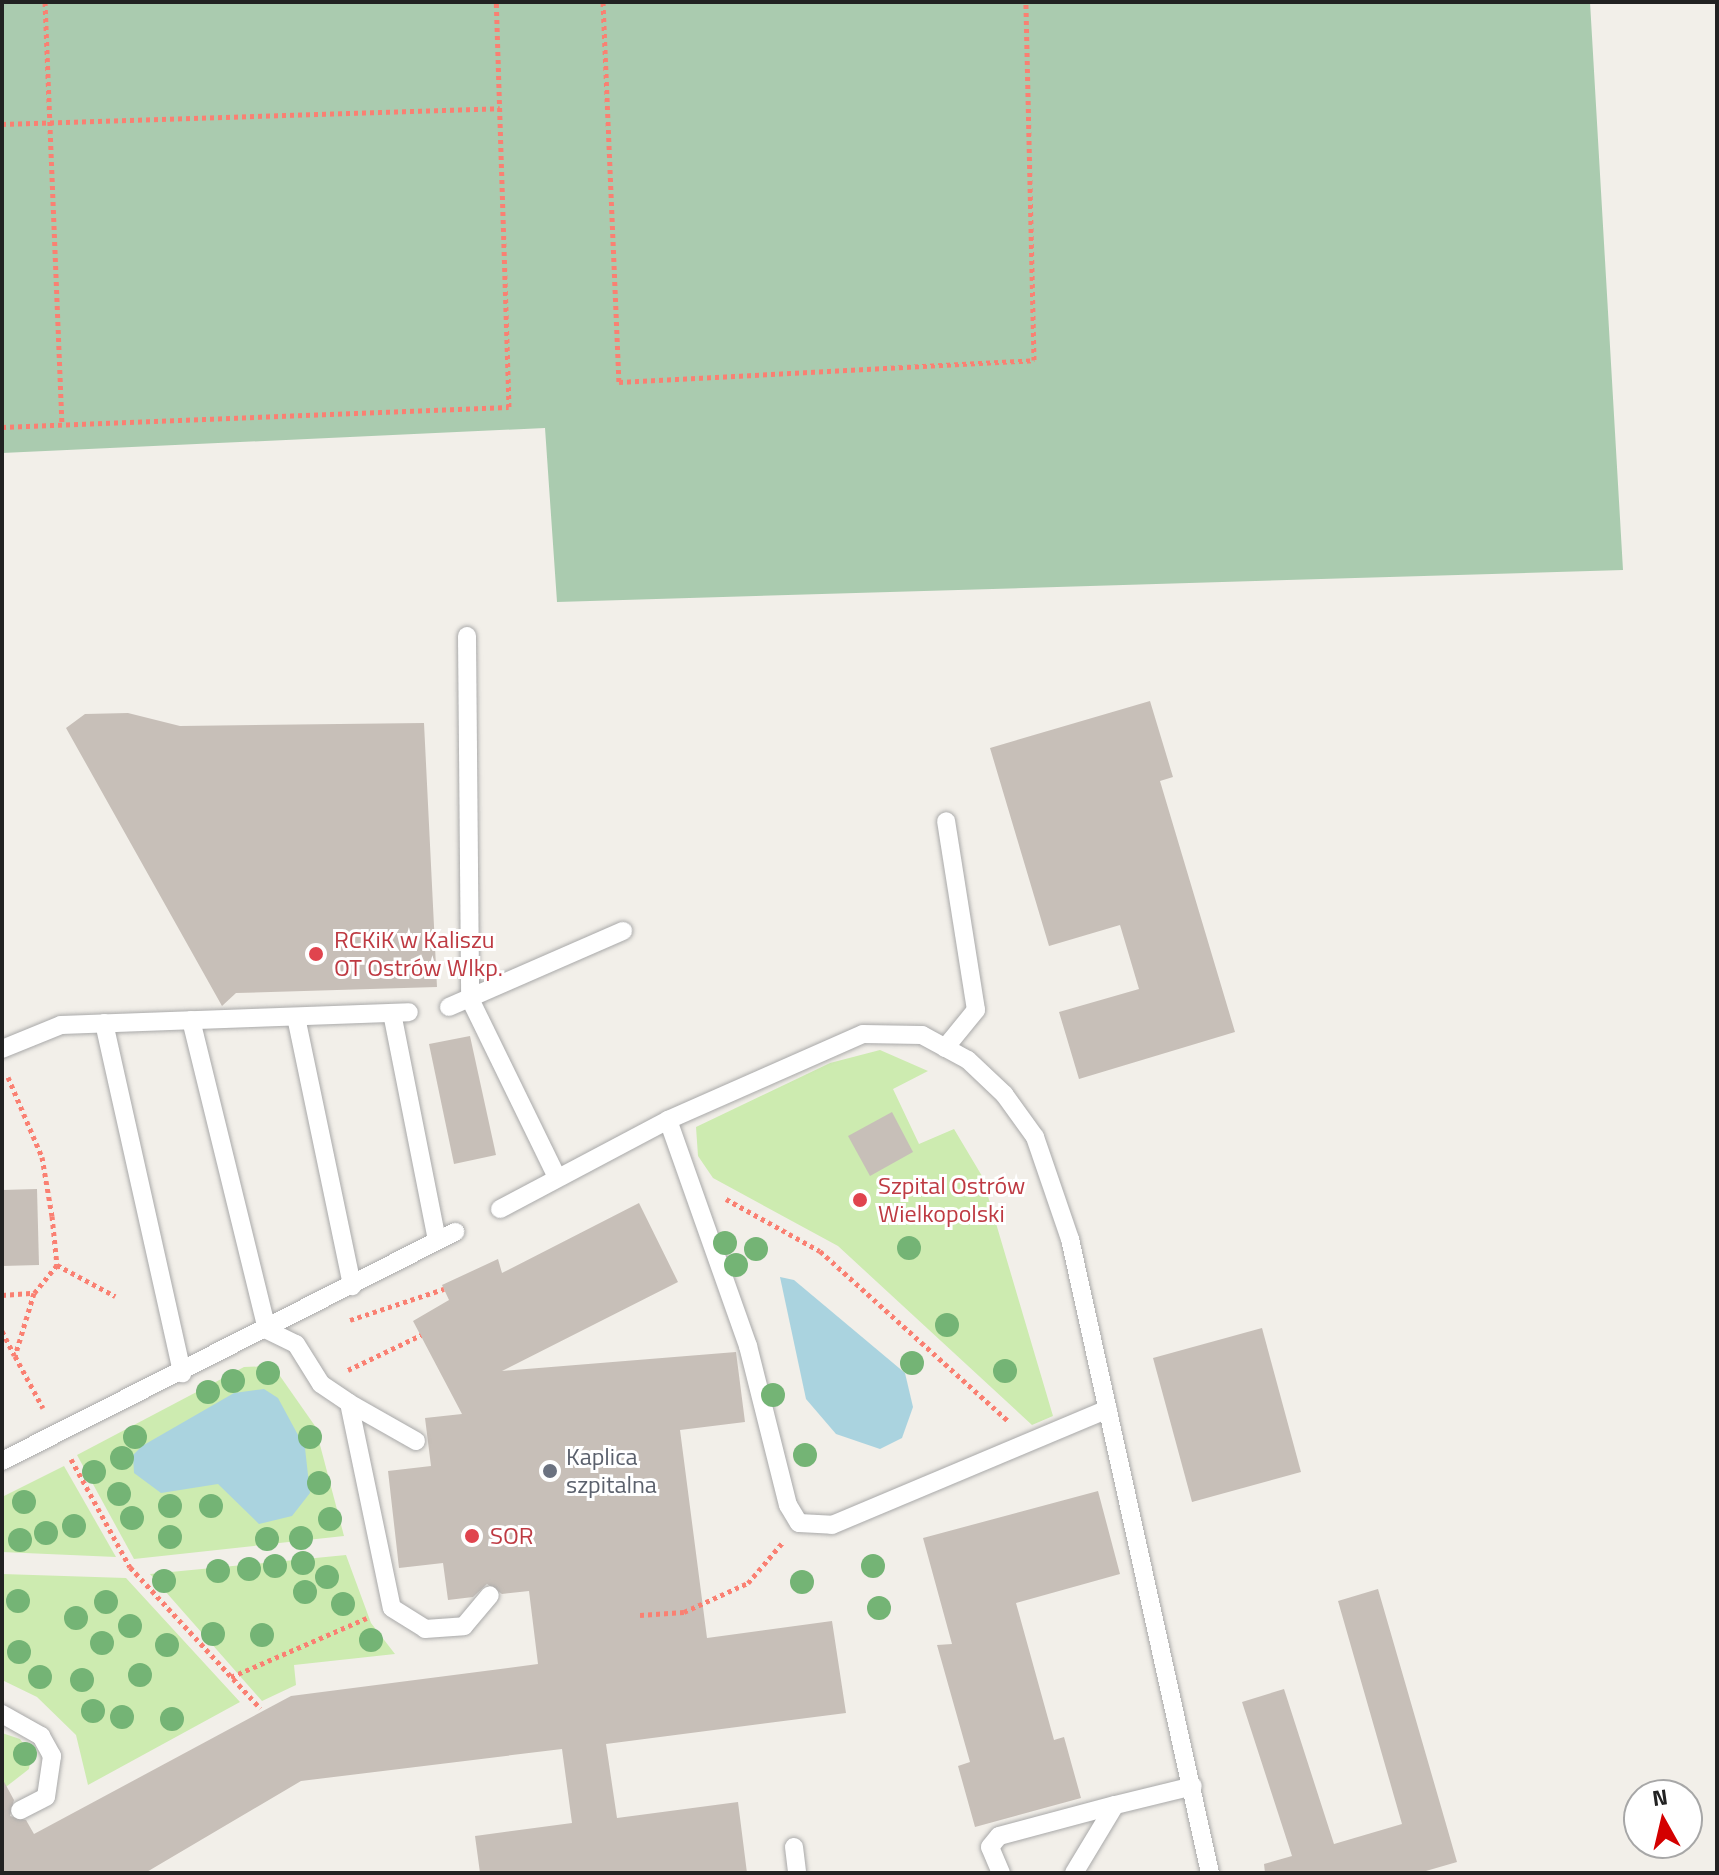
<!DOCTYPE html>
<html>
<head>
<meta charset="utf-8">
<style>
  body { margin:0 }
  #map { position:relative; width:1719px; height:1875px; overflow:hidden; background:#f2efe9; font-family:"Titillium Web",sans-serif }
  div>[style] { position:absolute }
  .grass>* { inset:0; background:#cdebb0 }
  .cemetery>* { inset:0; background:#aacbaf }
  .water>* { inset:0; background:#aad3df }
  .building>* { inset:0; background:#c7bfb8 }
  .path>* { height:5px; margin-top:-2.5px; transform-origin:0; background:repeating-linear-gradient(90deg,#fa8072 0 4px,transparent 0 8px) }
  .roads { filter:drop-shadow(0 0 2px #a9a9a9) drop-shadow(0 0 2px #a9a9a9) }
  .lane>* { height:18px; margin:-9px; padding:0 9px; transform-origin:9px; border-radius:9px; background:#fff }
  .trees>* { width:24px; height:24px; margin:-12px; border-radius:50%; background:#74b475 }
  .dots>* { width:22px; height:22px; translate:-50% -50%; box-sizing:border-box; border:4px solid #fff; border-radius:50% }
  span { translate:-50% -50%; white-space:nowrap; text-align:center; line-height:1.15; -webkit-text-stroke:6px #fff; paint-order:stroke }
  .health-label { font-size:24px; color:#be3a42 }
  .left { translate:0 -50%; text-align:left }
  .worship-label { font-size:24px; color:#5b616d }
  .frame { position:absolute; inset:0; border:4px solid #222; pointer-events:none }
  .north { position:absolute; left:1623px; top:1779px; width:80px; height:80px; box-sizing:border-box; background:#fff; border:2px solid #a7a7a7; border-radius:50%; rotate:352deg; font-size:22px; font-weight:700; line-height:32px; text-align:center; color:#222 }
  .north::after { content:''; display:block; margin:auto; width:28px; height:36px; background:#d40000; clip-path:polygon(50% 0,100% 100%,50% 72%,0 100%) }
</style>
</head>
<body>
<div id="map">
  <div class="grass">
    <i style="clip-path:polygon(880px 1050px,928px 1071px,893px 1089px,919px 1144px,954px 1129px,982px 1176px,1053px 1416px,1032px 1425px,838px 1246px,713px 1178px,698px 1156px,696px 1127px,830px 1063px)"></i>
    <i style="clip-path:polygon(273px 1366px,315px 1426px,344px 1536px,134px 1559px,77px 1455px,244px 1367px)"></i>
    <i style="clip-path:polygon(64px 1466px,116px 1557px,2px 1552px,2px 1497px)"></i>
    <i style="clip-path:polygon(346px 1555px,371px 1623px,395px 1654px,294px 1665px,296px 1685px,262px 1701px,150px 1574px)"></i>
    <i style="clip-path:polygon(2px 1574px,126px 1578px,240px 1702px,88px 1785px,76px 1735px,37px 1697px,2px 1680px)"></i>
    <i style="clip-path:polygon(2px 1733px,20px 1739px,31px 1755px,29px 1769px,2px 1790px)"></i>
  </div>
  <div class="cemetery">
    <i style="clip-path:polygon(2px 2px,1590px 2px,1623px 570px,557px 602px,545px 428px,2px 453px)"></i>
  </div>
  <div class="water">
    <i style="clip-path:polygon(780px 1277px,794px 1280px,905px 1373px,913px 1407px,902px 1438px,880px 1449px,836px 1434px,806px 1399px)"></i>
    <i style="clip-path:polygon(264px 1389px,278px 1398px,305px 1448px,310px 1493px,292px 1516px,259px 1524px,218px 1484px,161px 1493px,134px 1473px,133px 1455px,142px 1446px,234px 1393px)"></i>
  </div>
  <div class="building">
    <i style="clip-path:polygon(1150px 701px,1173px 777px,1160px 781px,1235px 1032px,1079px 1079px,1059px 1012px,1139px 989px,1120px 925px,1049px 946px,990px 748px)"></i>
    <i style="clip-path:polygon(128px 713px,180px 726px,424px 723px,437px 987px,236px 993px,222px 1006px,66px 728px,85px 714px)"></i>
    <i style="clip-path:polygon(470px 1036px,496px 1155px,454px 1164px,429px 1044px)"></i>
    <i style="clip-path:polygon(892px 1112px,913px 1152px,870px 1176px,848px 1136px)"></i>
    <i style="clip-path:polygon(37px 1189px,39px 1265px,2px 1266px,2px 1190px)"></i>
    <i style="clip-path:polygon(639px 1203px,678px 1282px,502px 1371px,736px 1352px,745px 1422px,680px 1430px,707px 1638px,832px 1621px,846px 1713px,606px 1744px,617px 1818px,738px 1802px,747px 1873px,480px 1873px,475px 1836px,572px 1823px,562px 1749px,301px 1781px,145px 1873px,2px 1873px,2px 1778px,14px 1800px,10px 1816px,26px 1820px,34px 1834px,291px 1696px,538px 1664px,529px 1591px,502px 1594px,487px 1584px,473px 1597px,448px 1600px,443px 1563px,399px 1568px,388px 1471px,431px 1466px,425px 1418px,462px 1414px,413px 1321px,449px 1300px,442px 1285px,498px 1259px,502px 1273px)"></i>
    <i style="clip-path:polygon(1262px 1328px,1301px 1472px,1192px 1502px,1153px 1358px)"></i>
    <i style="clip-path:polygon(1098px 1491px,1120px 1574px,1016px 1603px,1054px 1740px,1064px 1737px,1081px 1798px,975px 1827px,958px 1766px,970px 1762px,937px 1645px,952px 1644px,923px 1538px)"></i>
    <i style="clip-path:polygon(1378px 1589px,1457px 1862px,1419px 1873px,1265px 1873px,1264px 1864px,1292px 1856px,1242px 1702px,1284px 1689px,1334px 1844px,1402px 1824px,1338px 1601px)"></i>
  </div>
  <div class="path">
    <i style="left:45px;top:2px;width:423px;rotate:87.7deg"></i>
    <i style="left:603px;top:2px;width:380px;rotate:87.6deg"></i>
    <i style="left:619px;top:382px;width:416px;rotate:-3deg"></i>
    <i style="left:1034px;top:360px;width:358px;rotate:-91.3deg"></i>
    <i style="left:2px;top:124px;width:498px;rotate:-1.8deg"></i>
    <i style="left:2px;top:427px;width:507px;rotate:-2.26deg"></i>
    <i style="left:509px;top:407px;width:405px;rotate:-91.8deg"></i>
    <i style="left:8px;top:1077px;width:87px;rotate:67deg"></i>
    <i style="left:42px;top:1157px;width:60px;rotate:80.4deg"></i>
    <i style="left:52px;top:1216px;width:49px;rotate:84.2deg"></i>
    <i style="left:57px;top:1265px;width:36px;rotate:129deg"></i>
    <i style="left:34px;top:1293px;width:66px;rotate:106.8deg"></i>
    <i style="left:15px;top:1356px;width:59px;rotate:61.7deg"></i>
    <i style="left:726px;top:1199px;width:107px;rotate:29deg"></i>
    <i style="left:820px;top:1251px;width:255px;rotate:42.1deg"></i>
    <i style="left:57px;top:1265px;width:66px;rotate:28.1deg"></i>
    <i style="left:2px;top:1295px;width:32px;rotate:-4deg"></i>
    <i style="left:350px;top:1320px;width:99px;rotate:-18.3deg"></i>
    <i style="left:2px;top:1331px;width:27px;rotate:63deg"></i>
    <i style="left:348px;top:1370px;width:81px;rotate:-25.6deg"></i>
    <i style="left:71px;top:1459px;width:123px;rotate:61.4deg"></i>
    <i style="left:130px;top:1567px;width:192px;rotate:47.3deg"></i>
    <i style="left:640px;top:1615px;width:44px;rotate:-3.9deg"></i>
    <i style="left:684px;top:1612px;width:70px;rotate:-24.4deg"></i>
    <i style="left:748px;top:1583px;width:54px;rotate:-49.5deg"></i>
    <i style="left:231px;top:1677px;width:148px;rotate:-23.5deg"></i>
  </div>
  <div class="roads">
    <div class="lane">
      <i style="left:467px;top:636px;width:363px;rotate:89.5deg"></i>
      <i style="left:470px;top:999px;width:198px;rotate:64deg"></i>
      <i style="left:449px;top:1007px;width:190px;rotate:-23.6deg"></i>
      <i style="left:392px;top:1013px;width:232px;rotate:78.8deg"></i>
      <i style="left:296px;top:1017px;width:275px;rotate:78.2deg"></i>
      <i style="left:191px;top:1020px;width:319px;rotate:76.2deg"></i>
      <i style="left:267px;top:1330px;width:32px;rotate:26deg"></i>
      <i style="left:296px;top:1344px;width:47px;rotate:58deg"></i>
      <i style="left:321px;top:1384px;width:34px;rotate:34deg"></i>
      <i style="left:349px;top:1403px;width:209px;rotate:78.2deg"></i>
      <i style="left:392px;top:1608px;width:39px;rotate:32deg"></i>
      <i style="left:425px;top:1629px;width:39px;rotate:-4deg"></i>
      <i style="left:464px;top:1626px;width:40px;rotate:-50deg"></i>
      <i style="left:104px;top:1023px;width:359px;rotate:77.4deg"></i>
      <i style="left:945px;top:1048px;width:49px;rotate:-50.8deg"></i>
      <i style="left:976px;top:1010px;width:191px;rotate:-99deg"></i>
      <i style="left:2px;top:1049px;width:64px;rotate:-22.1deg"></i>
      <i style="left:61px;top:1025px;width:348px;rotate:-2.1deg"></i>
      <i style="left:668px;top:1120px;width:240px;rotate:70.5deg"></i>
      <i style="left:748px;top:1346px;width:164px;rotate:75.9deg"></i>
      <i style="left:788px;top:1505px;width:21px;rotate:59deg"></i>
      <i style="left:799px;top:1523px;width:33px;rotate:3deg"></i>
      <i style="left:832px;top:1525px;width:299px;rotate:-22.8deg"></i>
      <i style="left:500px;top:1209px;width:190px;rotate:-27.9deg"></i>
      <i style="left:668px;top:1120px;width:213px;rotate:-23.8deg"></i>
      <i style="left:863px;top:1034px;width:59px;rotate:1deg"></i>
      <i style="left:922px;top:1035px;width:52px;rotate:28.5deg"></i>
      <i style="left:968px;top:1060px;width:50px;rotate:43.4deg"></i>
      <i style="left:1004px;top:1094px;width:53px;rotate:54.2deg"></i>
      <i style="left:1035px;top:1137px;width:108px;rotate:71.1deg"></i>
      <i style="left:1070px;top:1239px;width:649px;rotate:77.55deg"></i>
      <i style="left:349px;top:1403px;width:77px;rotate:29.6deg"></i>
      <i style="left:2px;top:1461px;width:508px;rotate:-26.82deg"></i>
      <i style="left:2px;top:1714px;width:45px;rotate:29.4deg"></i>
      <i style="left:41px;top:1736px;width:23px;rotate:61deg"></i>
      <i style="left:52px;top:1756px;width:41px;rotate:98.3deg"></i>
      <i style="left:46px;top:1797px;width:29px;rotate:153deg"></i>
      <i style="left:794px;top:1847px;width:26px;rotate:83deg"></i>
      <i style="left:1001px;top:1873px;width:28px;rotate:-113deg"></i>
      <i style="left:990px;top:1847px;width:14px;rotate:-51deg"></i>
      <i style="left:999px;top:1836px;width:120px;rotate:-15deg"></i>
      <i style="left:1074px;top:1873px;width:79px;rotate:-58.9deg"></i>
      <i style="left:1115px;top:1805px;width:80px;rotate:-13.7deg"></i>
    </div>
  </div>
  <div class="trees">
    <i style="left:725px;top:1243px"></i>
    <i style="left:909px;top:1248px"></i>
    <i style="left:756px;top:1249px"></i>
    <i style="left:736px;top:1265px"></i>
    <i style="left:947px;top:1325px"></i>
    <i style="left:912px;top:1363px"></i>
    <i style="left:1005px;top:1371px"></i>
    <i style="left:268px;top:1373px"></i>
    <i style="left:233px;top:1381px"></i>
    <i style="left:208px;top:1392px"></i>
    <i style="left:773px;top:1395px"></i>
    <i style="left:135px;top:1437px"></i>
    <i style="left:310px;top:1437px"></i>
    <i style="left:805px;top:1455px"></i>
    <i style="left:122px;top:1458px"></i>
    <i style="left:94px;top:1472px"></i>
    <i style="left:319px;top:1483px"></i>
    <i style="left:119px;top:1494px"></i>
    <i style="left:24px;top:1502px"></i>
    <i style="left:170px;top:1506px"></i>
    <i style="left:211px;top:1506px"></i>
    <i style="left:132px;top:1518px"></i>
    <i style="left:330px;top:1519px"></i>
    <i style="left:74px;top:1526px"></i>
    <i style="left:46px;top:1533px"></i>
    <i style="left:170px;top:1537px"></i>
    <i style="left:301px;top:1538px"></i>
    <i style="left:267px;top:1539px"></i>
    <i style="left:20px;top:1540px"></i>
    <i style="left:303px;top:1563px"></i>
    <i style="left:275px;top:1566px"></i>
    <i style="left:873px;top:1566px"></i>
    <i style="left:249px;top:1569px"></i>
    <i style="left:218px;top:1571px"></i>
    <i style="left:327px;top:1577px"></i>
    <i style="left:164px;top:1581px"></i>
    <i style="left:802px;top:1582px"></i>
    <i style="left:305px;top:1592px"></i>
    <i style="left:18px;top:1601px"></i>
    <i style="left:106px;top:1602px"></i>
    <i style="left:343px;top:1604px"></i>
    <i style="left:879px;top:1608px"></i>
    <i style="left:76px;top:1618px"></i>
    <i style="left:130px;top:1626px"></i>
    <i style="left:213px;top:1634px"></i>
    <i style="left:262px;top:1635px"></i>
    <i style="left:371px;top:1640px"></i>
    <i style="left:102px;top:1643px"></i>
    <i style="left:167px;top:1645px"></i>
    <i style="left:19px;top:1652px"></i>
    <i style="left:140px;top:1675px"></i>
    <i style="left:40px;top:1677px"></i>
    <i style="left:82px;top:1680px"></i>
    <i style="left:93px;top:1711px"></i>
    <i style="left:122px;top:1717px"></i>
    <i style="left:172px;top:1719px"></i>
    <i style="left:25px;top:1754px"></i>
  </div>
  <div class="dots">
    <i style="left:316px;top:954px;background:#e0444e"></i>
    <i style="left:860px;top:1200px;background:#e0444e"></i>
    <i style="left:550px;top:1471px;background:#6b7280"></i>
    <i style="left:472px;top:1536px;background:#e0444e"></i>
  </div>
  <div class="health-label">
    <span class="left" style="left:334px;top:954px">RCKiK w Kaliszu<br>OT Ostrów Wlkp.</span>
    <span class="left" style="left:878px;top:1200px">Szpital Ostrów<br>Wielkopolski</span>
    <span class="left" style="left:490px;top:1536px">SOR</span>
  </div>
  <div class="worship-label">
    <span class="left" style="left:566px;top:1471px">Kaplica<br>szpitalna</span>
  </div>
  <div class="frame"></div>
  <div class="north">N</div>
</div>
</body>
</html>
